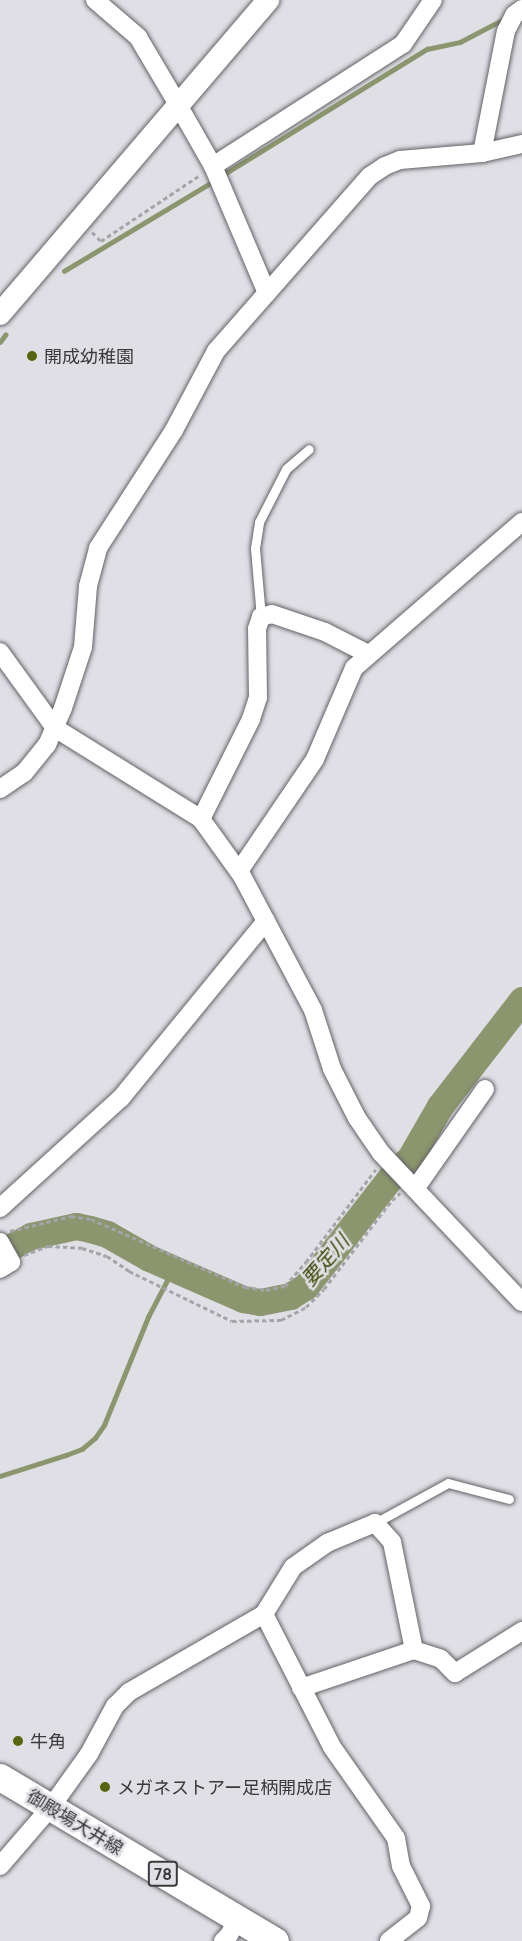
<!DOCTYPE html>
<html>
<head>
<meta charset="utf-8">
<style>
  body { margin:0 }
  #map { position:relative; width:522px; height:1941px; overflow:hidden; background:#dfdfe5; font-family:Manrope,"Noto Sans JP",sans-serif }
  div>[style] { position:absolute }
  .stream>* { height:4.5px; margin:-2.25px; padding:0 2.25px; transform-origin:2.25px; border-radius:2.25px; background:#8c966e }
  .river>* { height:27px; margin:-13.5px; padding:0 13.5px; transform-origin:13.5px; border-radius:13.5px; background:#8c966e }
  .path>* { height:3px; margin-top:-1.5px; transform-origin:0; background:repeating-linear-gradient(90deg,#a4a4a9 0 4.5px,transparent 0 7.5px) }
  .roads { filter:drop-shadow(0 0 2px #626267) drop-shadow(0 0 2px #626267) }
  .service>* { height:9px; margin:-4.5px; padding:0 4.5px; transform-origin:4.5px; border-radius:4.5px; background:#fff }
  .minor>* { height:18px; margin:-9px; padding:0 9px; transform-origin:9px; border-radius:9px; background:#fff }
  .tertiary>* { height:22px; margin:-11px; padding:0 11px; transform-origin:11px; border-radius:11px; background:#fff }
  .primary>* { height:27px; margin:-13.5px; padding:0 13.5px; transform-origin:13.5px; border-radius:13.5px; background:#fff }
  .dots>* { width:16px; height:16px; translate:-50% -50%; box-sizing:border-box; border:3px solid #dfdfe5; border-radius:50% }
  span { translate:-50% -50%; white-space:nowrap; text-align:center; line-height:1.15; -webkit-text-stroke:5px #dfdfe5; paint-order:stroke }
  .shield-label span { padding:2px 4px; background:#dfdfe5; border:2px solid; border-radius:4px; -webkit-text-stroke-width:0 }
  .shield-label { font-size:16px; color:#3a3a3d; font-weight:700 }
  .poi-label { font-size:18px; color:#3a3a3d }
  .left { translate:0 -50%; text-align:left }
  .street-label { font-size:18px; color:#3a3a3d }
  .water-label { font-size:20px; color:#404b09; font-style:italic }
</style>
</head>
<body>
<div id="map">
  <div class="stream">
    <i style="left:221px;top:176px;width:242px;rotate:-31.7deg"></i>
    <i style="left:427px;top:49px;width:34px;rotate:-12deg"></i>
    <i style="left:460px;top:42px;width:52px;rotate:-27.6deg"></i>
    <i style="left:64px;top:271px;width:175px;rotate:-31deg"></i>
    <i style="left:0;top:342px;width:9px;rotate:-54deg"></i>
    <i style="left:0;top:1476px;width:69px;rotate:-17.7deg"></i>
    <i style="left:66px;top:1455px;width:17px;rotate:-21deg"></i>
    <i style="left:82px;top:1449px;width:17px;rotate:-40deg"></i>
    <i style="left:95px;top:1438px;width:16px;rotate:-55deg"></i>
    <i style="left:104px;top:1425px;width:117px;rotate:-67.8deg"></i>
    <i style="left:148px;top:1317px;width:54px;rotate:-62.5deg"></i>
  </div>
  <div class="river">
    <i style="left:0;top:1253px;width:35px;rotate:-29deg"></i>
    <i style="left:31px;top:1236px;width:46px;rotate:-12.5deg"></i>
    <i style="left:76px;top:1226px;width:14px;rotate:12deg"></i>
    <i style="left:90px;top:1229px;width:18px;rotate:16deg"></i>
    <i style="left:107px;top:1234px;width:48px;rotate:29.7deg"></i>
    <i style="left:149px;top:1258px;width:103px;rotate:23.6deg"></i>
    <i style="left:243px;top:1299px;width:17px;rotate:10deg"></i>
    <i style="left:260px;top:1302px;width:31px;rotate:-11deg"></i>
    <i style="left:290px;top:1296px;width:19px;rotate:-32deg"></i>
    <i style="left:306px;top:1286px;width:138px;rotate:-52.1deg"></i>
    <i style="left:391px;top:1177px;width:27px;rotate:-45deg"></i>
    <i style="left:410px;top:1158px;width:60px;rotate:-60deg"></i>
    <i style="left:440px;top:1106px;width:134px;rotate:-52.3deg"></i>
  </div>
  <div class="path">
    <i style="left:92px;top:232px;width:13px;rotate:45deg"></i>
    <i style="left:101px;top:241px;width:119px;rotate:-33.7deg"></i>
    <i style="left:10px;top:1231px;width:63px;rotate:-13.8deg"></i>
    <i style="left:71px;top:1216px;width:20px;rotate:9deg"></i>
    <i style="left:91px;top:1219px;width:168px;rotate:23.8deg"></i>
    <i style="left:245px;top:1287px;width:21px;rotate:8deg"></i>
    <i style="left:266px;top:1290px;width:19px;rotate:-12deg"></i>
    <i style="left:285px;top:1286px;width:32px;rotate:-49deg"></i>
    <i style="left:306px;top:1262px;width:116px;rotate:-53deg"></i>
    <i style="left:24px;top:1255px;width:26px;rotate:-21deg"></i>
    <i style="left:48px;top:1246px;width:34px;rotate:3deg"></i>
    <i style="left:82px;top:1248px;width:26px;rotate:18deg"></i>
    <i style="left:107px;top:1256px;width:27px;rotate:34deg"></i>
    <i style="left:129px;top:1271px;width:114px;rotate:25.9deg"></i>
    <i style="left:232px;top:1321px;width:49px;rotate:-1.2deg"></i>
    <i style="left:281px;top:1320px;width:28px;rotate:-27deg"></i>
    <i style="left:306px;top:1307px;width:25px;rotate:-45deg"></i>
    <i style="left:324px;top:1289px;width:112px;rotate:-52.6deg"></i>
    <i style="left:392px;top:1200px;width:11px;rotate:-41deg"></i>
  </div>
  <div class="roads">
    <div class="service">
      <i style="left:261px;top:617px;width:69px;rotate:-95deg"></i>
      <i style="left:255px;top:548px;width:26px;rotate:-81deg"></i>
      <i style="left:259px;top:522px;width:59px;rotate:-63deg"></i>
      <i style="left:286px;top:469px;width:30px;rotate:-41deg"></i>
      <i style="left:375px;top:1523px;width:83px;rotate:-28.7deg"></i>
      <i style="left:448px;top:1483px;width:63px;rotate:14.7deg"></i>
    </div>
    <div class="minor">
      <i style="left:95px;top:0;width:57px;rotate:40.7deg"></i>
      <i style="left:138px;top:37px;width:77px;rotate:59.4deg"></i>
      <i style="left:177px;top:103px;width:73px;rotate:60.3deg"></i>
      <i style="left:213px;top:166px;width:138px;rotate:67deg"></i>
      <i style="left:482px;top:153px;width:124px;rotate:-78.9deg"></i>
      <i style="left:506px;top:31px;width:18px;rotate:-63deg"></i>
      <i style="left:514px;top:15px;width:10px;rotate:-37deg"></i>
      <i style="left:213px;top:166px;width:226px;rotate:-32.7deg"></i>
      <i style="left:403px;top:44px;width:53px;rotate:-55.7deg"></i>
      <i style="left:0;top:652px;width:94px;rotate:54.1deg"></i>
      <i style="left:55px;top:728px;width:172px;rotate:31.9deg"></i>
      <i style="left:201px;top:819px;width:70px;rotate:54.3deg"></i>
      <i style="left:242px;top:876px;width:152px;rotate:62.1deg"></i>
      <i style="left:313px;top:1010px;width:62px;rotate:72.1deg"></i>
      <i style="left:332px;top:1069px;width:55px;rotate:63deg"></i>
      <i style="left:357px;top:1118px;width:42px;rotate:55.6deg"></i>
      <i style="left:381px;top:1153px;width:205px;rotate:46.6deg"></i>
      <i style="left:0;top:789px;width:29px;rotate:-34deg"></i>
      <i style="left:24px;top:773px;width:36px;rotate:-51deg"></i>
      <i style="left:47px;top:745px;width:40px;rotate:-66.6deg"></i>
      <i style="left:63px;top:708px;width:64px;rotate:-71.8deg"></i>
      <i style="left:83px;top:647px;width:61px;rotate:-85.3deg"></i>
      <i style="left:88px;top:586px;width:39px;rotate:-75deg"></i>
      <i style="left:98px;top:548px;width:140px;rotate:-57.2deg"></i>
      <i style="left:174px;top:430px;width:89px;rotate:-62deg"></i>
      <i style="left:216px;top:351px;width:233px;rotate:-48.7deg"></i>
      <i style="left:370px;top:176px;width:18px;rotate:-34deg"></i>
      <i style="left:385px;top:166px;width:16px;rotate:-22deg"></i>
      <i style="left:400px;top:160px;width:82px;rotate:-4.9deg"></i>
      <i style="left:482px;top:153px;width:41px;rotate:-12.7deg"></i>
      <i style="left:201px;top:819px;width:112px;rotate:-63.4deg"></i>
      <i style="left:251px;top:719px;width:22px;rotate:-72deg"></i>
      <i style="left:258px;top:698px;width:69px;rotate:-90.8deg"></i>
      <i style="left:257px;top:629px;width:13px;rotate:-72deg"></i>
      <i style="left:261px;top:617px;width:11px;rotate:-15deg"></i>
      <i style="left:272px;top:614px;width:56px;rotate:18.8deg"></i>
      <i style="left:325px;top:632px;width:48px;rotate:27.1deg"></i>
      <i style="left:239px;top:871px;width:135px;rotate:-55.8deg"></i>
      <i style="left:315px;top:759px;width:99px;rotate:-66.8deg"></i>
      <i style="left:354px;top:668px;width:223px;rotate:-41deg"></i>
      <i style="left:415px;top:1189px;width:122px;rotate:-55deg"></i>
      <i style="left:0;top:1208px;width:164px;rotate:-42.3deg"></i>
      <i style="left:121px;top:1098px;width:229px;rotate:-50.7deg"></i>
      <i style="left:0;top:1242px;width:23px;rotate:61deg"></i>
      <i style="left:11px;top:1262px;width:13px;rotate:148deg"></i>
      <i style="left:264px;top:1614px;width:149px;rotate:62.9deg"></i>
      <i style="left:332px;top:1747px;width:111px;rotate:54.9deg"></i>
      <i style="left:396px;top:1838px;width:28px;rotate:80deg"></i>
      <i style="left:401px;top:1866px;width:45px;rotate:63.4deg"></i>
      <i style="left:421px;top:1906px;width:12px;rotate:104deg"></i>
      <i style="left:418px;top:1918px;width:37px;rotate:142deg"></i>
      <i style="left:301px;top:1688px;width:119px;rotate:-18.6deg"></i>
      <i style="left:414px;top:1650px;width:28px;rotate:18deg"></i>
      <i style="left:441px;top:1659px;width:20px;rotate:45deg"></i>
      <i style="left:455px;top:1673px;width:79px;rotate:-32.1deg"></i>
      <i style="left:0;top:1866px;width:78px;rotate:-49.2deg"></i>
      <i style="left:51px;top:1807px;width:65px;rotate:-54.4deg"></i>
      <i style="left:89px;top:1754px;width:55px;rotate:-61.6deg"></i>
      <i style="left:115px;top:1706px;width:20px;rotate:-45deg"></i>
      <i style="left:129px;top:1692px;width:156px;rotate:-30deg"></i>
      <i style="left:264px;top:1614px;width:55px;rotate:-58.3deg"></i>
      <i style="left:293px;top:1567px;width:42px;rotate:-35.2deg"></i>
      <i style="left:327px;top:1543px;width:52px;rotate:-22.6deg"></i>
      <i style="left:375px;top:1523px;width:25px;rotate:48deg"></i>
      <i style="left:392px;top:1542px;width:110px;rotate:78.5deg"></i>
      <i style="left:223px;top:1941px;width:8px;rotate:-45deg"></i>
      <i style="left:229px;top:1935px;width:18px;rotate:-61deg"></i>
    </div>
    <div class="tertiary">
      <i style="left:0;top:314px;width:413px;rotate:-49.5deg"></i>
    </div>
    <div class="primary">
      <i style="left:0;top:1777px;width:320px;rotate:30.8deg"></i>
    </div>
  </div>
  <div class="dots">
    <i style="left:32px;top:356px;background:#57660e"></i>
    <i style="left:18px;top:1741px;background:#57660e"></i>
    <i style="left:105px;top:1787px;background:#57660e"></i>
  </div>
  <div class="shield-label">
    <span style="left:163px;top:1874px">78</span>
  </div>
  <div class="poi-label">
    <span class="left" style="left:44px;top:356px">開成幼稚園</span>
    <span class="left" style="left:30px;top:1741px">牛角</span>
    <span class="left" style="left:117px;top:1787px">メガネストアー足柄開成店</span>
  </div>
  <div class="street-label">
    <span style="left:75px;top:1822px;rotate:31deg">御殿場大井線</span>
  </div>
  <div class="water-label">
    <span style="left:325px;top:1260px;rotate:-49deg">要定川</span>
  </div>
</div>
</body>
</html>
